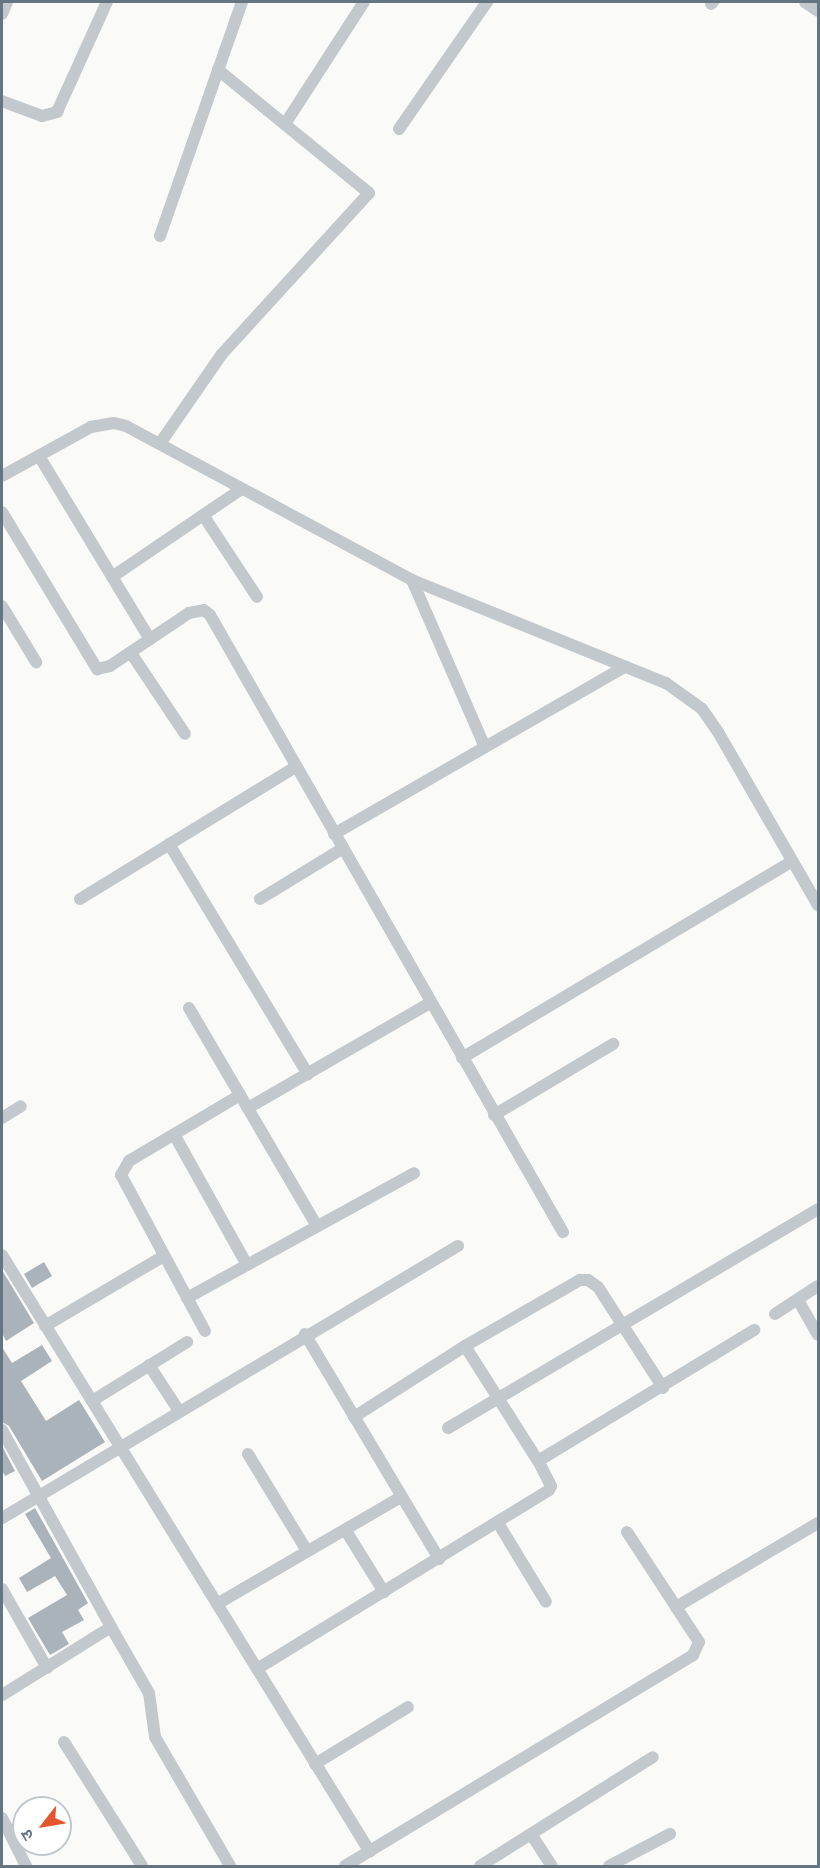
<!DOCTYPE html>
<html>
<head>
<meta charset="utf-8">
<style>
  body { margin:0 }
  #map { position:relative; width:820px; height:1868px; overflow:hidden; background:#fafaf8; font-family:Overpass,"Noto Sans Devanagari",sans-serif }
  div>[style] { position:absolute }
  .building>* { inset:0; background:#aab3b9 }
  .minor>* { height:12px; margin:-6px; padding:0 6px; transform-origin:6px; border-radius:6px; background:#c3c8cc }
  span { translate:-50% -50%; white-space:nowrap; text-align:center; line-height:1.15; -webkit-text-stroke:6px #fff; paint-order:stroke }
  .frame { position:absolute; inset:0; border:3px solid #657683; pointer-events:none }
  .north { position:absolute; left:12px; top:1796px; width:60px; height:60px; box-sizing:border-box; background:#fff; border:2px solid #c1c8cd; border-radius:50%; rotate:239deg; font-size:16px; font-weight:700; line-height:24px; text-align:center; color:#657683 }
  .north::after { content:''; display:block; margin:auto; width:21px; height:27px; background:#e4572e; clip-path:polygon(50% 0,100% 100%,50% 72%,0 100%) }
</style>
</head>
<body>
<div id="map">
  <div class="building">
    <i style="clip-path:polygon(44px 1262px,52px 1276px,32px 1288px,24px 1274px)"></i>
    <i style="clip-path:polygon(2px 1270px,34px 1323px,6px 1341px,2px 1333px)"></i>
    <i style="clip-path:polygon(42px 1345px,52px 1361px,21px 1381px,46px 1421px,79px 1400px,105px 1442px,42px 1481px,9px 1426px,2px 1422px,2px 1347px,12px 1363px)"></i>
    <i style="clip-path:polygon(2px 1446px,15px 1471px,5px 1476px,2px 1470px)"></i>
    <i style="clip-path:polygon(35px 1508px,88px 1603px,78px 1610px,84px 1620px,62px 1632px,69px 1644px,50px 1655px,28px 1618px,67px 1595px,55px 1576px,27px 1592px,19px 1578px,51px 1558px,25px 1514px)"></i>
  </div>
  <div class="minor">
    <i style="left:805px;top:2px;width:16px;rotate:35deg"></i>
    <i style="left:711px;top:4px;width:3px;rotate:-45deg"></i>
    <i style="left:2px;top:14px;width:13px;rotate:-67deg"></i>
    <i style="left:2px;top:101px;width:43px;rotate:20.6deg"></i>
    <i style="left:42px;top:116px;width:16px;rotate:-15deg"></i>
    <i style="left:57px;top:112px;width:121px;rotate:-65.6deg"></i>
    <i style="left:285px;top:124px;width:145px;rotate:-57.1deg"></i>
    <i style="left:399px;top:129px;width:155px;rotate:-55.3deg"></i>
    <i style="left:160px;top:236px;width:248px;rotate:-70.7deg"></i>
    <i style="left:161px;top:442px;width:107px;rotate:-55.3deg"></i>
    <i style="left:222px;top:354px;width:218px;rotate:-47.6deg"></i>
    <i style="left:369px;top:193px;width:195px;rotate:-140.8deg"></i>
    <i style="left:39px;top:456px;width:214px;rotate:58.8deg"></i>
    <i style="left:2px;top:476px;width:102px;rotate:-28.8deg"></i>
    <i style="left:91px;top:427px;width:23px;rotate:-10deg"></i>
    <i style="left:114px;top:423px;width:12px;rotate:14deg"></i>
    <i style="left:126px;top:426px;width:325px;rotate:28.3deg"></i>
    <i style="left:412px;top:580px;width:274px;rotate:22.1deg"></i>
    <i style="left:666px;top:683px;width:44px;rotate:35.8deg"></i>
    <i style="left:702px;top:709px;width:28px;rotate:55deg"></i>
    <i style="left:718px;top:732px;width:200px;rotate:60deg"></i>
    <i style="left:2px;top:512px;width:184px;rotate:58.8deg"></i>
    <i style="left:97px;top:669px;width:13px;rotate:-13deg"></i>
    <i style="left:110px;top:666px;width:95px;rotate:-33.9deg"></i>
    <i style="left:189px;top:613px;width:15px;rotate:-11deg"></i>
    <i style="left:204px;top:610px;width:8px;rotate:40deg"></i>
    <i style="left:210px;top:615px;width:711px;rotate:60.23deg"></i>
    <i style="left:203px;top:515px;width:98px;rotate:56.6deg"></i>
    <i style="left:112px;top:577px;width:155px;rotate:-34.2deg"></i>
    <i style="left:412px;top:580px;width:182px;rotate:66.4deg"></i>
    <i style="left:2px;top:606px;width:66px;rotate:58.7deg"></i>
    <i style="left:131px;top:653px;width:97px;rotate:56.3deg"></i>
    <i style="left:334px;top:834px;width:336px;rotate:-29.9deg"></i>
    <i style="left:169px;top:844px;width:269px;rotate:58.9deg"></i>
    <i style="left:80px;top:899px;width:252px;rotate:-31.5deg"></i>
    <i style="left:260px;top:899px;width:96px;rotate:-31.4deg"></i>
    <i style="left:189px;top:1008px;width:253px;rotate:59.6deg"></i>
    <i style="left:462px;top:1058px;width:384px;rotate:-30.8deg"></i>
    <i style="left:248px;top:1108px;width:210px;rotate:-30deg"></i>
    <i style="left:494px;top:1115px;width:139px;rotate:-30.8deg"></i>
    <i style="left:2px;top:1118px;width:22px;rotate:-32deg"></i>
    <i style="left:175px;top:1136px;width:145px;rotate:60.8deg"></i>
    <i style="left:2px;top:1255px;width:701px;rotate:58.35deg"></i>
    <i style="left:187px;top:1298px;width:259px;rotate:-28.8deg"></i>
    <i style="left:798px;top:1300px;width:40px;rotate:60.3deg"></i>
    <i style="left:775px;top:1314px;width:51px;rotate:-33.1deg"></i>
    <i style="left:45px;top:1326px;width:138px;rotate:-30.5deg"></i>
    <i style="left:205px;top:1331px;width:177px;rotate:-118.3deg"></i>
    <i style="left:121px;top:1175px;width:16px;rotate:-60deg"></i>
    <i style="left:129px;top:1161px;width:129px;rotate:-30.7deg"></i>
    <i style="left:305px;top:1334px;width:262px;rotate:59.2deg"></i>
    <i style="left:149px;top:1365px;width:55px;rotate:56.9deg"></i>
    <i style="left:92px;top:1401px;width:112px;rotate:-31.8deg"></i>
    <i style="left:354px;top:1417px;width:132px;rotate:-32.6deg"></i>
    <i style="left:465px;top:1346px;width:133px;rotate:-29.9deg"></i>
    <i style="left:580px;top:1280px;width:8px"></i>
    <i style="left:588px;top:1280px;width:12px;rotate:35deg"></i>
    <i style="left:598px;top:1287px;width:120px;rotate:57.2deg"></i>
    <i style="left:448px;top:1428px;width:430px;rotate:-30.6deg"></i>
    <i style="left:2px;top:1430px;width:225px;rotate:61deg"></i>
    <i style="left:111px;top:1627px;width:128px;rotate:148deg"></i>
    <i style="left:248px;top:1454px;width:114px;rotate:58.7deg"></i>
    <i style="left:538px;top:1461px;width:253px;rotate:-31.2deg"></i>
    <i style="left:2px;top:1518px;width:531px;rotate:-30.82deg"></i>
    <i style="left:498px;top:1523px;width:92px;rotate:58.7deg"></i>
    <i style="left:346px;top:1531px;width:72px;rotate:58.1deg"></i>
    <i style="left:627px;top:1532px;width:90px;rotate:56.8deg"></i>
    <i style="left:2px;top:1589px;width:91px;rotate:60.3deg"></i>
    <i style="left:217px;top:1604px;width:213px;rotate:-30.2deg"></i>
    <i style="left:111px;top:1627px;width:76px;rotate:60.1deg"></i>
    <i style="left:149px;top:1693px;width:44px;rotate:82.2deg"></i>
    <i style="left:155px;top:1737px;width:149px;rotate:59.8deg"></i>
    <i style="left:257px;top:1669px;width:342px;rotate:-31.5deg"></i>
    <i style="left:549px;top:1490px;width:4px;rotate:-63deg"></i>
    <i style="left:551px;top:1486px;width:28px;rotate:-117deg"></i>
    <i style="left:538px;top:1461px;width:136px;rotate:-122.4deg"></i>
    <i style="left:64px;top:1742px;width:146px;rotate:57.8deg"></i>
    <i style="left:315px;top:1764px;width:109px;rotate:-31.5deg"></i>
    <i style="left:2px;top:1818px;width:54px;rotate:63.4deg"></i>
    <i style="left:531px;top:1834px;width:38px;rotate:57deg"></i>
    <i style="left:345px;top:1866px;width:407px;rotate:-31.2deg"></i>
    <i style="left:693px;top:1655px;width:14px;rotate:-65deg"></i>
    <i style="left:699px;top:1642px;width:42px;rotate:-123.3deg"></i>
    <i style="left:676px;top:1607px;width:165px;rotate:-30.6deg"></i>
    <i style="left:480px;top:1866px;width:204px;rotate:-32.2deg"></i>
    <i style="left:609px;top:1866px;width:69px;rotate:-27.7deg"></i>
  </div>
  <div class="frame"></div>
  <div class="north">उ</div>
</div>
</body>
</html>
